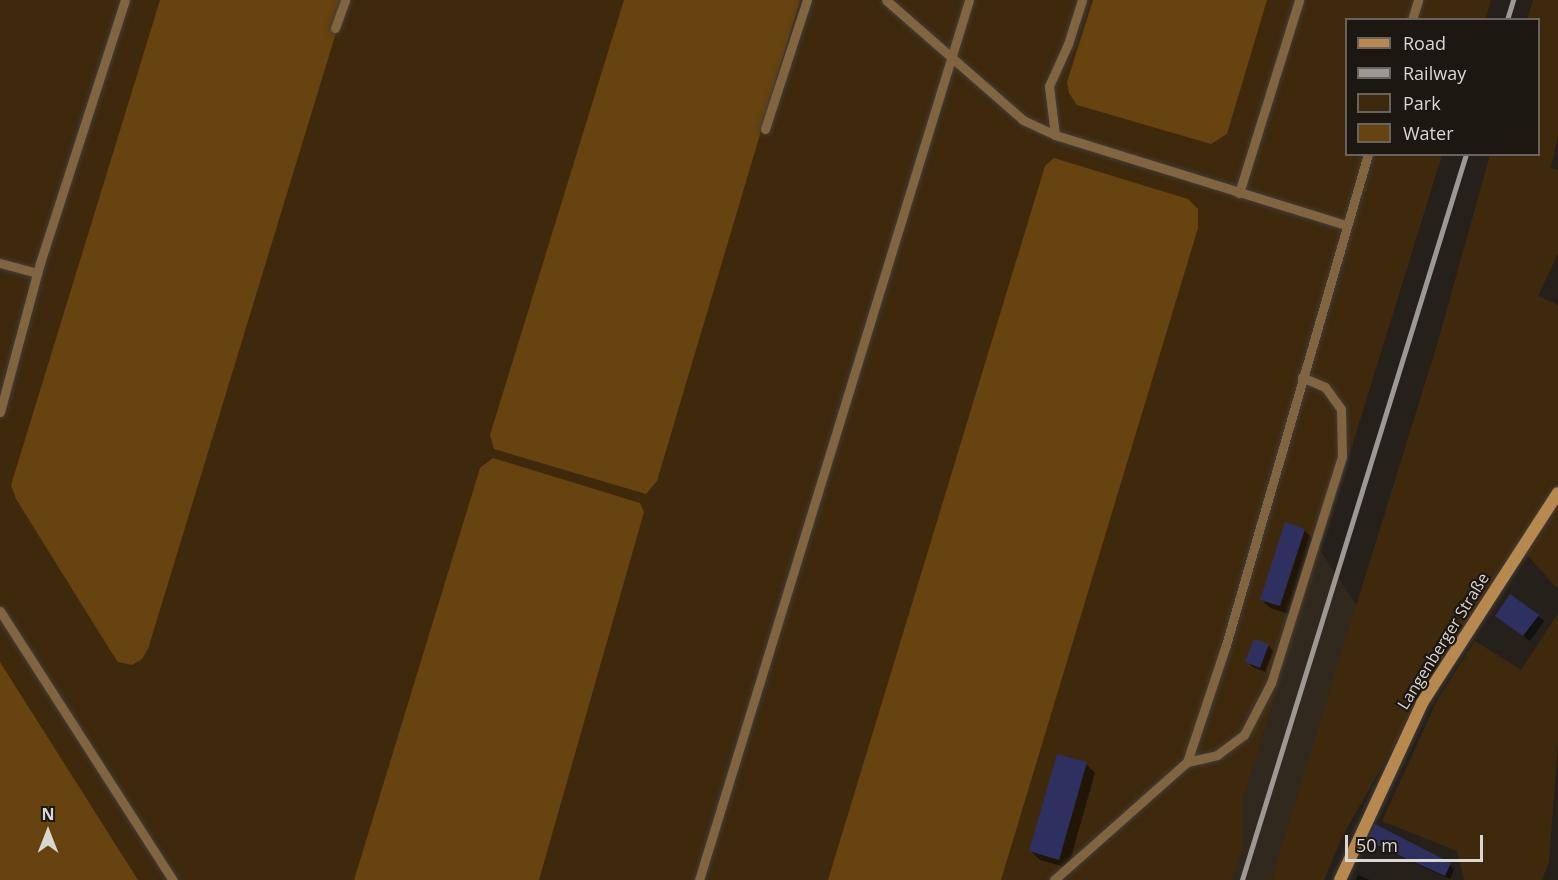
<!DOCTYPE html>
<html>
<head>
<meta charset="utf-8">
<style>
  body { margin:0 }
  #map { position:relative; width:1558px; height:880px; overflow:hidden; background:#25201a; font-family:"Open Sans",sans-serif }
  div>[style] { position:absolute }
  .built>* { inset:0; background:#31291e }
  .green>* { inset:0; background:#3e290d }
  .water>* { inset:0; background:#66430f }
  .shadow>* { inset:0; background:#0007 }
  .building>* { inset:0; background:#2e315f }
  .roads { filter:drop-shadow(0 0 2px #423d37) drop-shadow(0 0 2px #423d37) }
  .lane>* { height:9px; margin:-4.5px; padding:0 4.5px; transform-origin:4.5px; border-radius:4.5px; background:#816440 }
  .secondary>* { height:12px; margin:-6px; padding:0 6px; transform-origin:6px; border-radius:6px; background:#b8894e }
  .rail>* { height:4.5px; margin:-2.25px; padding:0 2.25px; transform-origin:2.25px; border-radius:2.25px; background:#9d9894 }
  span { translate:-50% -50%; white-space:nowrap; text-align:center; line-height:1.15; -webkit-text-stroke:4.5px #1c1711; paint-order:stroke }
  .street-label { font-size:16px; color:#dad6d2 }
  .legend { position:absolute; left:1345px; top:18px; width:195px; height:138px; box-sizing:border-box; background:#1c1711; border:2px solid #68635e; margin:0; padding:8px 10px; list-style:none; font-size:18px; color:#dad6d2 }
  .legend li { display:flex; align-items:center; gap:12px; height:30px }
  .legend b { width:30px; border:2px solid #68635e }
  .north { position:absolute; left:18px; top:802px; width:60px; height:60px; -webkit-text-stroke:4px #1c1711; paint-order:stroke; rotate:0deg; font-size:16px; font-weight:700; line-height:24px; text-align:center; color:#dad6d2 }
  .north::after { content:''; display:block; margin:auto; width:21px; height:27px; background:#dad6d2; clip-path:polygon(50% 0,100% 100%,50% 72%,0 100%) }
  .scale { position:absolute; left:1345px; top:835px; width:138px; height:27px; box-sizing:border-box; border:3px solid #dad6d2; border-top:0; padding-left:8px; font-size:18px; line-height:21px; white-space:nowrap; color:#dad6d2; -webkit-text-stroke:4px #1c1711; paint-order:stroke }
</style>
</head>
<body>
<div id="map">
  <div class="built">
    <i style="clip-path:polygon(1319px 549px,1357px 606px,1271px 880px,1233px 880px,1243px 847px,1243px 799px)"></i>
  </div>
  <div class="green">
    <i style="clip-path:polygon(0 0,1491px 0,1485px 19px,1346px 20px,1346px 154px,1442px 155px,1243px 799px,1243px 847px,1233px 880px,0 880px)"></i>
    <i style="clip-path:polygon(1533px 0,1558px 0,1558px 135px,1551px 168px,1558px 170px,1558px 254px,1538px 296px,1558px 305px,1558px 489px,1419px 702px,1342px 837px,1324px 880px,1271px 880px,1436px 348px,1490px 155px,1538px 154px,1538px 20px,1527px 19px)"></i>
    <i style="clip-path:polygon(1558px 497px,1558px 589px,1523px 551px)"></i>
    <i style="clip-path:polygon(1558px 613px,1558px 744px,1549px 862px,1542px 880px,1464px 880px,1457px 851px,1382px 821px,1438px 698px,1475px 641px,1521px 670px)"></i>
  </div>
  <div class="water">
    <i style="clip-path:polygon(160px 0,346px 0,148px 649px,142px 659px,132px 665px,118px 662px,110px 650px,16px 499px,11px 485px)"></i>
    <i style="clip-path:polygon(624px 0,800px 0,657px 481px,646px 494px,494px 449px,490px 435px)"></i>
    <i style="clip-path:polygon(1093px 0,1267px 0,1227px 134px,1211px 144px,1077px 105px,1069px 93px,1067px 82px)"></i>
    <i style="clip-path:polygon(1054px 158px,1188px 199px,1198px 209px,1198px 228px,1001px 880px,828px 880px,1045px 166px)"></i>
    <i style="clip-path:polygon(493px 458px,640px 503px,644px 512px,539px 880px,354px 880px,480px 468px)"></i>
    <i style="clip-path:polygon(0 662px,138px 880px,0 880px)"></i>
  </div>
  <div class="shadow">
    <i style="clip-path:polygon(1304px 530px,1313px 539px,1289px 614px,1270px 608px,1261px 599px)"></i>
    <i style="clip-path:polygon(1497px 616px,1538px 616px,1544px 621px,1530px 641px)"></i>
    <i style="clip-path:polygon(1268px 645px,1273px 651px,1265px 672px,1253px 667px,1247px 662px)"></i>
    <i style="clip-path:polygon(1086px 764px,1095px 773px,1068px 868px,1040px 860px,1031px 851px)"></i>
    <i style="clip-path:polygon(1376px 826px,1450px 865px,1454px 870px,1450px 879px,1374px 845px,1369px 841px)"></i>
    <i style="clip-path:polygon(1358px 875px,1370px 880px,1356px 880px)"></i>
  </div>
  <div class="building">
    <i style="clip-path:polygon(1285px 522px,1305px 529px,1280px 606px,1260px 600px)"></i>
    <i style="clip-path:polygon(1510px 594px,1539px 615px,1523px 636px,1495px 616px)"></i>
    <i style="clip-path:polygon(1254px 639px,1269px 644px,1260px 668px,1245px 662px)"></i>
    <i style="clip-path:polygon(1057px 754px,1087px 762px,1059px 860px,1029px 851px)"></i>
    <i style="clip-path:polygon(1375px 824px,1451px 863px,1445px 876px,1367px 841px)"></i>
  </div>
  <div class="roads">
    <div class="lane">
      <i style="left:886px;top:0;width:182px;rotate:41.2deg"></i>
      <i style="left:1023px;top:120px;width:35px;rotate:25deg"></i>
      <i style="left:1055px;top:135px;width:305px;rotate:17.2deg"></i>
      <i style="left:1412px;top:20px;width:21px;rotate:-73deg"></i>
      <i style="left:335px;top:28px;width:30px;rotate:-70deg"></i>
      <i style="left:765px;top:129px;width:136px;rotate:-72deg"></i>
      <i style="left:1055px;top:135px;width:49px;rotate:-97deg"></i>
      <i style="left:1049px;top:86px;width:46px;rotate:-65.7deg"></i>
      <i style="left:1068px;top:44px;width:46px;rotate:-72.3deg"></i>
      <i style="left:1239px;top:193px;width:202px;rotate:-72.7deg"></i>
      <i style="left:0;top:263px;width:39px;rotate:15deg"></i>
      <i style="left:0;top:412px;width:154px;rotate:-75deg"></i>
      <i style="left:40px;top:263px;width:276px;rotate:-72.1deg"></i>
      <i style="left:0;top:611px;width:320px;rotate:57.3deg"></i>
      <i style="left:1187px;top:762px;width:31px;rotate:-13deg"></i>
      <i style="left:1217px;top:755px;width:34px;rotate:-37deg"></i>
      <i style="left:1244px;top:735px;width:59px;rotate:-62.6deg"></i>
      <i style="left:1271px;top:683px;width:237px;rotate:-72.6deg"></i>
      <i style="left:1342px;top:457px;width:48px;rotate:-91.2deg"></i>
      <i style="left:1341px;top:409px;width:27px;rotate:-126deg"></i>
      <i style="left:1325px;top:387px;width:25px;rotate:-157deg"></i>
      <i style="left:699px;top:880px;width:920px;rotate:-72.94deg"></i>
      <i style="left:1054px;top:880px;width:178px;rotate:-41.6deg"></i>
      <i style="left:1187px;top:762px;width:123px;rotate:-71.6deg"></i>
      <i style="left:1226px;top:645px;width:511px;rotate:-73.87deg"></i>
    </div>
    <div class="secondary">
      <i style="left:1340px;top:880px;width:195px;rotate:-65.1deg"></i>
      <i style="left:1422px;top:703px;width:250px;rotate:-57.1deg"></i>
    </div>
  </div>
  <div class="rail">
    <i style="left:1507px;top:20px;width:21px;rotate:-73deg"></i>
    <i style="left:1242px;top:880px;width:760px;rotate:-72.85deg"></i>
  </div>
  <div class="street-label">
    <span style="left:1443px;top:641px;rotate:-58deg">Langenberger Straße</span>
  </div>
  <ul class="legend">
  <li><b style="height:8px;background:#b8894e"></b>Road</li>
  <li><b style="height:8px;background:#9d9894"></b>Railway</li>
  <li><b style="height:16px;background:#3e290d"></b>Park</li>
  <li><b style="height:16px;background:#66430f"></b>Water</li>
  </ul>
  <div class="north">N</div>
  <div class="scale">50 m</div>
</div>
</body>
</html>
